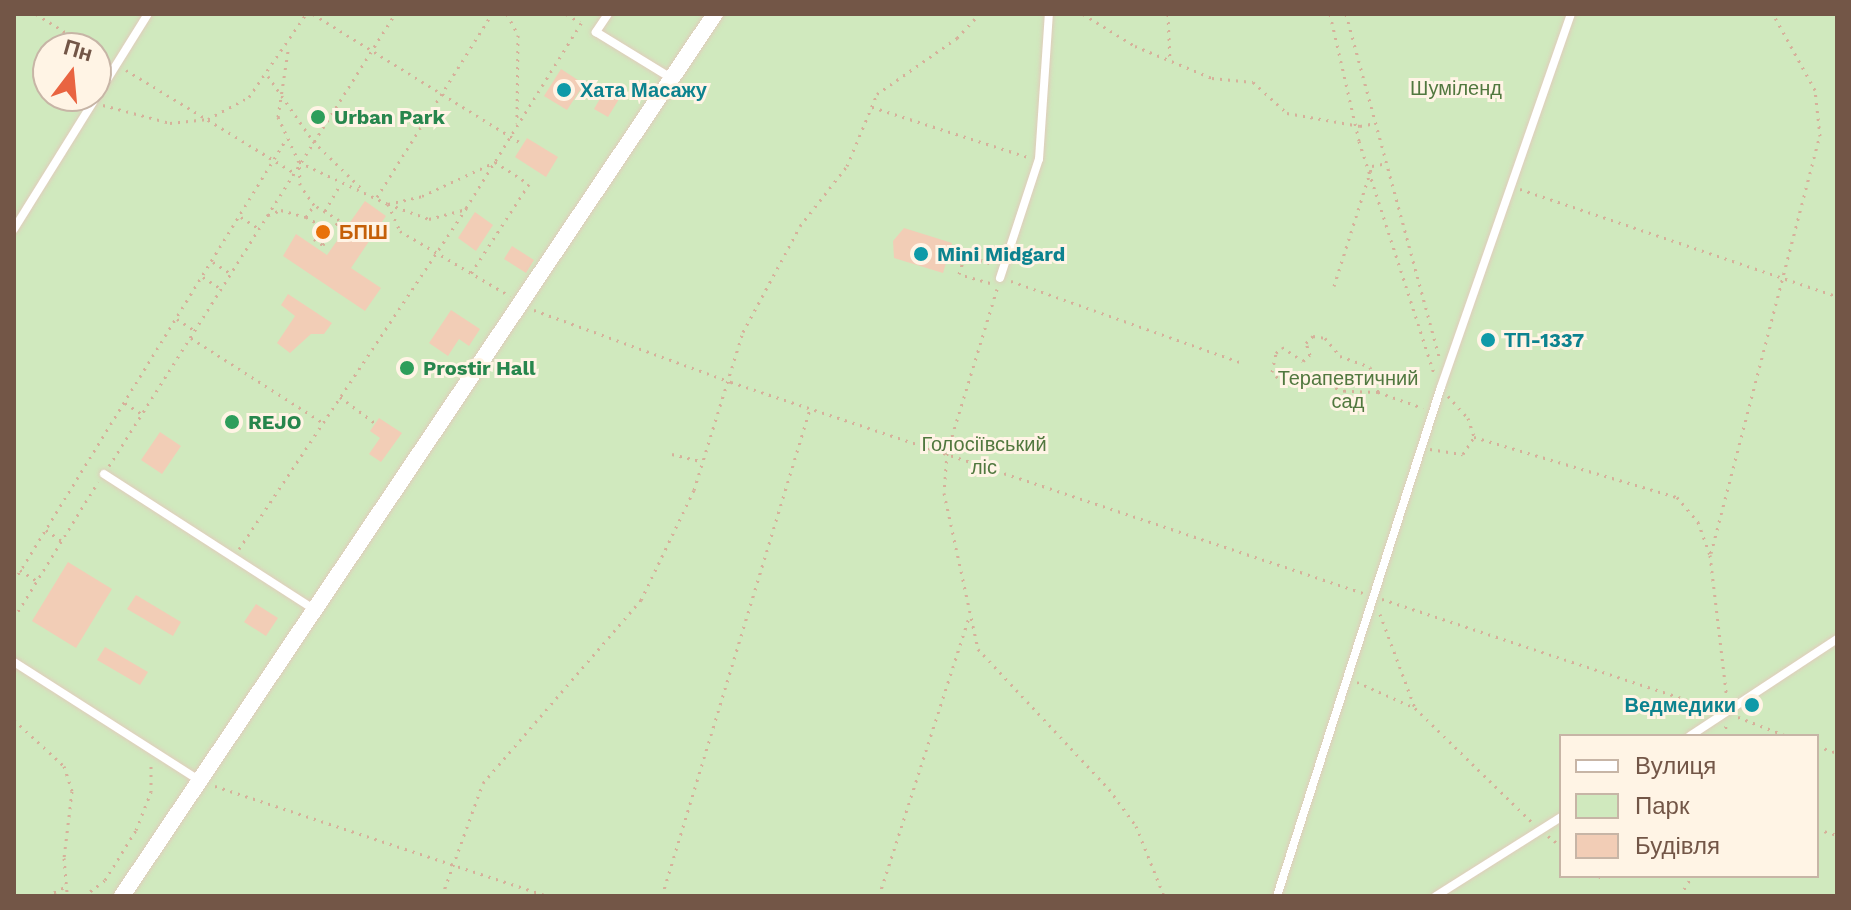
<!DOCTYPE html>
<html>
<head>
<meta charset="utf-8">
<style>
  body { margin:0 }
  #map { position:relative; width:1851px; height:910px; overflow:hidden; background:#fcf0df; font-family:"Work Sans",sans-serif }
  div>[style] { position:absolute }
  .green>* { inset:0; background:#d0e9be }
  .building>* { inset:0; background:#f2cdb6 }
  .path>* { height:3px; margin-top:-1.5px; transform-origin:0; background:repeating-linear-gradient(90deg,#d6b09a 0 2px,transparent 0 8px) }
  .roads { filter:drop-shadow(0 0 2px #e0ccbb) drop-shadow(0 0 2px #e0ccbb) }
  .service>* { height:8px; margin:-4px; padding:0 4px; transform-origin:4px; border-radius:4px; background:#fff }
  .minor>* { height:16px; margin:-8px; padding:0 8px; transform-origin:8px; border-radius:8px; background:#fff }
  .dots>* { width:22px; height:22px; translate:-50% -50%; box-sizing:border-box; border:4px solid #fff4e5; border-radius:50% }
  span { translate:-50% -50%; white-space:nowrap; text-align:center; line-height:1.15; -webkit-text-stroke:6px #fff4e5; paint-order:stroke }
  .park-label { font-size:20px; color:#51783f }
  .culture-label { font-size:20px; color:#0d838f; font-weight:700 }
  .left { translate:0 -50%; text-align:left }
  .right { translate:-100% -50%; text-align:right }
  .leisure-label { font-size:20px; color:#27864d; font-weight:700 }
  .food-label { font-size:20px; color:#c56008; font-weight:700 }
  .frame { position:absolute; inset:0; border:16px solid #735647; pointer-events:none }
  .legend { position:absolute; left:1559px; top:734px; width:260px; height:144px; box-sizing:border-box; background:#fff4e5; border:2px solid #c7b5a6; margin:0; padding:10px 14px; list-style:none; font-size:24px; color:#735647 }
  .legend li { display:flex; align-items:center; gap:16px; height:40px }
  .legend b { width:40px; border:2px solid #c7b5a6 }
  .north { position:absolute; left:32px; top:32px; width:80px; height:80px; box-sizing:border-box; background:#fff4e5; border:2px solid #c7b5a6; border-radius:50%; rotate:16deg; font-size:22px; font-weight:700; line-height:32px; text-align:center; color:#735647 }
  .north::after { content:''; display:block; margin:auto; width:28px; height:36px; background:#e96441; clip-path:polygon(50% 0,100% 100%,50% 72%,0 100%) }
</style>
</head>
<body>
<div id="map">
  <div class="green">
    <i style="clip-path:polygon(evenodd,14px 14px,1837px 14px,1837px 896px,14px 896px,14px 14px,48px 48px,96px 48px,96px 96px,48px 96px,48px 48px,14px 14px,1561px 736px,1817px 736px,1817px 876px,1561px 876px,1561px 736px)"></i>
  </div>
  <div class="building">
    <i style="clip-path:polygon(561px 69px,584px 84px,567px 110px,544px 96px)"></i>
    <i style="clip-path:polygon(605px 90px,619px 99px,608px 117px,594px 109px)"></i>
    <i style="clip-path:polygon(527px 138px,558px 157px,546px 177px,515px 157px)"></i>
    <i style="clip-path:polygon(365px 201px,386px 216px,351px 268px,381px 288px,365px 311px,283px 256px,296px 234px,327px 255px)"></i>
    <i style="clip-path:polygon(475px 212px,493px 225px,476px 251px,458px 238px)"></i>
    <i style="clip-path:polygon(904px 228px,952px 243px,943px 273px,894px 258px,893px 241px)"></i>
    <i style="clip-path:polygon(512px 246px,534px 260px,526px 273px,504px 259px)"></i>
    <i style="clip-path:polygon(288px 294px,332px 323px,324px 334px,311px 334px,290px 353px,277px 343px,295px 316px,281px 305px)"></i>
    <i style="clip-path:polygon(451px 310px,480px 329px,469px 346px,459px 339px,448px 356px,429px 343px)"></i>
    <i style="clip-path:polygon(379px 418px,402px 433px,381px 462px,369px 454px,380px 438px,370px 431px)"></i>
    <i style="clip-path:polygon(160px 432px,181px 446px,162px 474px,141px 460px)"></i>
    <i style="clip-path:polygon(68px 562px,112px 589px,76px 648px,32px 621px)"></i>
    <i style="clip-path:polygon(136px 595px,181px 622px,173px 636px,127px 609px)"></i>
    <i style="clip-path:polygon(256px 604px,278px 618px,266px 636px,244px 622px)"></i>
    <i style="clip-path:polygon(105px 647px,148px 672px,140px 685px,97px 660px)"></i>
  </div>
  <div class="path">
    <i style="left:36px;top:14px;width:65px;rotate:31.7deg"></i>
    <i style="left:313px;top:14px;width:245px;rotate:31.8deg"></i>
    <i style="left:507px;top:14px;width:24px;rotate:62deg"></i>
    <i style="left:518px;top:35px;width:88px;rotate:90.7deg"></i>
    <i style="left:566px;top:14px;width:16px;rotate:30deg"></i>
    <i style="left:1083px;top:14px;width:61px;rotate:31.6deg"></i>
    <i style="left:1135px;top:46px;width:83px;rotate:22.6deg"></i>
    <i style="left:1212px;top:78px;width:41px;rotate:5.6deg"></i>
    <i style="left:1253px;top:82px;width:46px;rotate:42.4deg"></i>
    <i style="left:1287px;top:113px;width:74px;rotate:10.1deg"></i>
    <i style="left:1360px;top:126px;width:16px;rotate:-11deg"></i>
    <i style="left:1168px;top:14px;width:47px;rotate:87.6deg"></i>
    <i style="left:1330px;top:14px;width:130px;rotate:77.1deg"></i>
    <i style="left:1359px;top:141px;width:244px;rotate:72.1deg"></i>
    <i style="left:1346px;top:14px;width:354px;rotate:74.8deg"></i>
    <i style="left:96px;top:51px;width:15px;rotate:32deg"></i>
    <i style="left:126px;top:70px;width:196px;rotate:31.4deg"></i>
    <i style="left:268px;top:76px;width:79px;rotate:55.3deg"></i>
    <i style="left:313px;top:141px;width:67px;rotate:44.4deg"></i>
    <i style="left:103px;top:105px;width:69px;rotate:15deg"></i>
    <i style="left:170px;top:123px;width:38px;rotate:-6deg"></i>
    <i style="left:208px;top:119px;width:47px;rotate:-28.2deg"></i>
    <i style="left:249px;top:97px;width:101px;rotate:-55.5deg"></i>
    <i style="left:872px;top:107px;width:164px;rotate:17.8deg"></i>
    <i style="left:299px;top:162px;width:98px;rotate:25.3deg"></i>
    <i style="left:388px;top:204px;width:30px;rotate:66deg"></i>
    <i style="left:400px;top:231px;width:128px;rotate:30.6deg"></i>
    <i style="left:1520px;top:189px;width:335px;rotate:18.7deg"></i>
    <i style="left:377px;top:197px;width:216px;rotate:-57.9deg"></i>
    <i style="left:388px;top:204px;width:35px;rotate:-13deg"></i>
    <i style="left:422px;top:196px;width:81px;rotate:-25deg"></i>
    <i style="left:495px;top:162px;width:40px;rotate:32.9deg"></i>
    <i style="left:529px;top:184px;width:108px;rotate:123deg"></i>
    <i style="left:388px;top:204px;width:44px;rotate:20.1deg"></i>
    <i style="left:429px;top:219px;width:35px;rotate:-15deg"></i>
    <i style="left:325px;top:211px;width:28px;rotate:-60deg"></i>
    <i style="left:268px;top:215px;width:14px;rotate:-21deg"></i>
    <i style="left:281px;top:210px;width:26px;rotate:16deg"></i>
    <i style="left:306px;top:217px;width:14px;rotate:-56deg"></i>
    <i style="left:314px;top:205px;width:24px;rotate:-125deg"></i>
    <i style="left:300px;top:185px;width:23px;rotate:-92deg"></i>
    <i style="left:299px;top:162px;width:50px;rotate:-115deg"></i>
    <i style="left:278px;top:117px;width:67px;rotate:-81.4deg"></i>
    <i style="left:241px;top:217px;width:20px;rotate:33deg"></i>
    <i style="left:306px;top:217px;width:18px;rotate:29deg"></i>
    <i style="left:322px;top:226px;width:15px;rotate:122deg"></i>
    <i style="left:314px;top:239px;width:11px;rotate:34deg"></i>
    <i style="left:323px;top:245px;width:30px;rotate:-57deg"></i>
    <i style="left:339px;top:220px;width:29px;rotate:-149deg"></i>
    <i style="left:213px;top:262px;width:20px;rotate:33deg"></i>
    <i style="left:203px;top:277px;width:20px;rotate:33deg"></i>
    <i style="left:1011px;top:281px;width:246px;rotate:19.5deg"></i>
    <i style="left:990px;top:283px;width:32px;rotate:-164deg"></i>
    <i style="left:959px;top:274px;width:20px;rotate:-72deg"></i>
    <i style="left:965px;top:255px;width:29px;rotate:18deg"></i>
    <i style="left:1334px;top:286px;width:126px;rotate:-72.4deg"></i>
    <i style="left:1372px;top:166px;width:15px;rotate:-11deg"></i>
    <i style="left:997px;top:289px;width:171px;rotate:107deg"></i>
    <i style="left:947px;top:453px;width:40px;rotate:94.3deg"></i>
    <i style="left:944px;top:493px;width:160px;rotate:77.7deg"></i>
    <i style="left:978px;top:649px;width:192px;rotate:46.9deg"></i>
    <i style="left:1109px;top:789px;width:46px;rotate:53.9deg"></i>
    <i style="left:1136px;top:826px;width:75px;rotate:68.2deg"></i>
    <i style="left:534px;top:310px;width:210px;rotate:20.1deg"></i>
    <i style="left:731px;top:382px;width:666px;rotate:18.46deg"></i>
    <i style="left:177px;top:319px;width:20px;rotate:33deg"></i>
    <i style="left:191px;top:338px;width:156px;rotate:32.7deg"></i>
    <i style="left:1378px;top:392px;width:33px;rotate:-178deg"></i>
    <i style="left:1345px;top:391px;width:38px;rotate:-160deg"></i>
    <i style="left:1309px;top:378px;width:26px;rotate:169deg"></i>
    <i style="left:1283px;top:383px;width:16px;rotate:-135deg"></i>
    <i style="left:1272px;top:372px;width:19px;rotate:-78deg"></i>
    <i style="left:1276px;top:353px;width:8px;rotate:-45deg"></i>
    <i style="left:1282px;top:347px;width:25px;rotate:34deg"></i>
    <i style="left:1303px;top:361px;width:9px;rotate:-41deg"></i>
    <i style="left:1310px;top:355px;width:13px;rotate:-108deg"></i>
    <i style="left:1306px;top:343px;width:10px;rotate:-45deg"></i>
    <i style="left:1313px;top:336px;width:12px;rotate:9deg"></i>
    <i style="left:1325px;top:338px;width:23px;rotate:50deg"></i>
    <i style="left:1340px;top:356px;width:32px;rotate:20deg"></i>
    <i style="left:1370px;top:367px;width:26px;rotate:72deg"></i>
    <i style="left:1378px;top:392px;width:48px;rotate:19.6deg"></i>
    <i style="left:1448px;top:396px;width:30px;rotate:48deg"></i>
    <i style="left:1468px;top:418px;width:20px;rotate:72deg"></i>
    <i style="left:1474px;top:437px;width:212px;rotate:16.5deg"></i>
    <i style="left:1677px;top:497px;width:33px;rotate:50deg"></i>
    <i style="left:1698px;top:522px;width:35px;rotate:70deg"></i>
    <i style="left:1710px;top:555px;width:146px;rotate:83.3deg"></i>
    <i style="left:340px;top:397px;width:44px;rotate:36.6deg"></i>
    <i style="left:125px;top:403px;width:20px;rotate:33deg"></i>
    <i style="left:1430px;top:449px;width:33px;rotate:9deg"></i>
    <i style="left:1463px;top:454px;width:20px;rotate:-57deg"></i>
    <i style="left:672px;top:454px;width:30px;rotate:14deg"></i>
    <i style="left:109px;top:466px;width:535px;rotate:-57.68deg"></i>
    <i style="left:46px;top:530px;width:19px;rotate:35deg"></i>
    <i style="left:239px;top:549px;width:410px;rotate:-56.3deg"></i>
    <i style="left:466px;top:208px;width:218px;rotate:-58.1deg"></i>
    <i style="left:1711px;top:553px;width:431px;rotate:-75.4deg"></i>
    <i style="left:1820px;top:136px;width:46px;rotate:-96.2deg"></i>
    <i style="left:1815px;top:90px;width:87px;rotate:-118.9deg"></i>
    <i style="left:20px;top:570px;width:20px;rotate:33deg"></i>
    <i style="left:14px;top:581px;width:520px;rotate:-58.36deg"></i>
    <i style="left:1382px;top:599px;width:348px;rotate:18.3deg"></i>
    <i style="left:1380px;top:614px;width:100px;rotate:69.6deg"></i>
    <i style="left:14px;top:618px;width:160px;rotate:-58.3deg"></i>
    <i style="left:1357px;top:682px;width:64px;rotate:24.1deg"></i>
    <i style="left:1415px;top:708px;width:165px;rotate:44.3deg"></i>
    <i style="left:1738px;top:717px;width:53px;rotate:21.2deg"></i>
    <i style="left:14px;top:720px;width:68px;rotate:42.6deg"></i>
    <i style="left:64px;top:766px;width:26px;rotate:72deg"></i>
    <i style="left:72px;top:791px;width:67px;rotate:96.8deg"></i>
    <i style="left:64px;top:858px;width:38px;rotate:85deg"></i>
    <i style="left:1725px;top:736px;width:12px;rotate:-85deg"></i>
    <i style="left:1817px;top:746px;width:21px;rotate:19deg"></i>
    <i style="left:215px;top:786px;width:351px;rotate:18.3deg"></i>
    <i style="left:1817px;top:829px;width:21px;rotate:17deg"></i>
    <i style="left:1548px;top:836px;width:16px;rotate:38deg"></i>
    <i style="left:1599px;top:876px;width:6px;rotate:39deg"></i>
    <i style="left:47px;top:896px;width:20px;rotate:-27deg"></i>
    <i style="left:84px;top:896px;width:26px;rotate:-37deg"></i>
    <i style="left:105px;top:880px;width:59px;rotate:-58.2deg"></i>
    <i style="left:136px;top:830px;width:41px;rotate:-68.5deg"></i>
    <i style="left:151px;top:792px;width:30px;rotate:-90deg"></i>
    <i style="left:442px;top:896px;width:120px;rotate:-70.1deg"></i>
    <i style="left:483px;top:783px;width:242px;rotate:-49.2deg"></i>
    <i style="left:641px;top:600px;width:122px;rotate:-64.3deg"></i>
    <i style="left:694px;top:490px;width:165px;rotate:-72.8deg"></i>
    <i style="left:743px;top:332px;width:120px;rotate:-61.7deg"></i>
    <i style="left:800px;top:226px;width:76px;rotate:-51.9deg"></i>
    <i style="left:847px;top:166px;width:78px;rotate:-67.4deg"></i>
    <i style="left:877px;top:94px;width:98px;rotate:-35deg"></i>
    <i style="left:957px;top:38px;width:33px;rotate:-47deg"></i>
    <i style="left:662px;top:896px;width:509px;rotate:-73.1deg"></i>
    <i style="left:879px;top:896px;width:295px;rotate:-72.1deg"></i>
    <i style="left:1680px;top:896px;width:23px;rotate:-59deg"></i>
  </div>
  <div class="roads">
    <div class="service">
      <i style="left:608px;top:14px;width:22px;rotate:124deg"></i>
      <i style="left:596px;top:32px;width:88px;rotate:31.5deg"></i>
      <i style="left:14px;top:229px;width:253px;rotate:-58.1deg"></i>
      <i style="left:1000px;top:278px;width:125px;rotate:-71.9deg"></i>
      <i style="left:1039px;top:159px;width:145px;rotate:-86.1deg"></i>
      <i style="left:104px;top:474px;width:251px;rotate:32.8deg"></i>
      <i style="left:14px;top:662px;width:221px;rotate:32.6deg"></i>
      <i style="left:1690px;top:736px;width:176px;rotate:-33.4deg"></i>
      <i style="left:1277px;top:896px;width:535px;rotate:-72.14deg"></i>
      <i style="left:1441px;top:387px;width:395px;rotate:-70.8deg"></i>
      <i style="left:1436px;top:896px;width:148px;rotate:-32.3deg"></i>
    </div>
    <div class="minor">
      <i style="left:122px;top:896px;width:1063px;rotate:-56.09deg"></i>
    </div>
  </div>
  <div class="dots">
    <i style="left:564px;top:90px;background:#0f9aa8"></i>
    <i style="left:318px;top:117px;background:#2e9e5b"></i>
    <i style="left:323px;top:232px;background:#e8710a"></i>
    <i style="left:921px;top:254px;background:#0f9aa8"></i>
    <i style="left:1488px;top:340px;background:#0f9aa8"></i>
    <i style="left:407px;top:368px;background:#2e9e5b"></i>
    <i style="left:232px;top:422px;background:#2e9e5b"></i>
    <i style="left:1752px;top:705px;background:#0f9aa8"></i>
  </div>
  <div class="park-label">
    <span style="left:1456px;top:88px">Шуміленд</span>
    <span style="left:1348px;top:390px">Терапевтичний<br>сад</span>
    <span style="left:984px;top:456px">Голосіївський<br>ліс</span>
  </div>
  <div class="culture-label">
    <span class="left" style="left:580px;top:90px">Хата Масажу</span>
    <span class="left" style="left:937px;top:254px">Mini Midgard</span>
    <span class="left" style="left:1504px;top:340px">ТП-1337</span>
    <span class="right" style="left:1736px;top:705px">Ведмедики</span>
  </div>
  <div class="leisure-label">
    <span class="left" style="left:334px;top:117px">Urban Park</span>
    <span class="left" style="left:423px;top:368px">Prostir Hall</span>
    <span class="left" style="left:248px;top:422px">REJO</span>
  </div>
  <div class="food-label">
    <span class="left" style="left:339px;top:232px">БПШ</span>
  </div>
  <div class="frame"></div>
  <ul class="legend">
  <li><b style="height:10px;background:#fff"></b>Вулиця</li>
  <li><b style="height:22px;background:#d0e9be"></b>Парк</li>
  <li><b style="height:22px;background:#f2cdb6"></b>Будівля</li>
  </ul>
  <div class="north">Пн</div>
</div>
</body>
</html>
